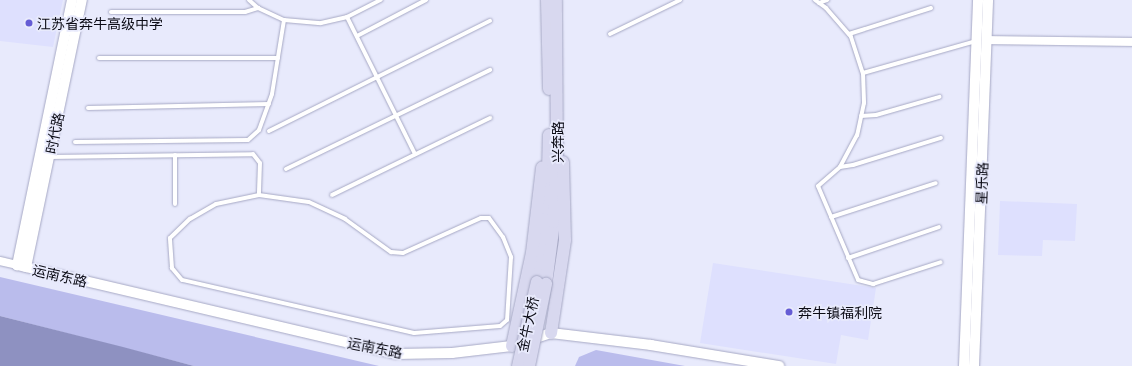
<!DOCTYPE html>
<html>
<head>
<meta charset="utf-8">
<style>
  body { margin:0 }
  #map { position:relative; width:1132px; height:366px; overflow:hidden; background:#e8eafc; font-family:Georgia,"Noto Sans SC",serif }
  div>[style] { position:absolute }
  .built>* { inset:0; background:#dee0fe }
  .green>* { inset:0; background:#babcec }
  .water>* { inset:0; background:#8e91c1 }
  .roads { filter:drop-shadow(0 0 1px #a6a8c4) drop-shadow(0 0 1px #a6a8c4) }
  .service>* { height:4px; margin:-2px; padding:0 2px; transform-origin:2px; border-radius:2px; background:#fff }
  .minor>* { height:8px; margin:-4px; padding:0 4px; transform-origin:4px; border-radius:4px; background:#fff }
  .tertiary>* { height:10px; margin:-5px; padding:0 5px; transform-origin:5px; border-radius:5px; background:#fff }
  .secondary>* { height:12px; margin:-6px; padding:0 6px; transform-origin:6px; border-radius:6px; background:#d8d8ef }
  .bridges { filter:drop-shadow(0 0 1px #a6a8c4) drop-shadow(0 0 1px #a6a8c4) }
  .secondary-bridge>* { height:12px; margin:-6px; padding:0 6px; transform-origin:6px; border-radius:6px; background:#d8d8ef }
  .dots>* { width:11px; height:11px; translate:-50% -50%; box-sizing:border-box; border:2px solid #e8eafc; border-radius:50% }
  span { translate:-50% -50%; white-space:nowrap; text-align:center; line-height:1.15; -webkit-text-stroke:3.5px #e8eafc; paint-order:stroke }
  .poi-label { font-size:14px; color:#0b0b15 }
  .left { translate:0 -50%; text-align:left }
  .street-label { font-size:14px; color:#0b0b15 }
</style>
</head>
<body>
<div id="map">
  <div class="built">
    <i style="clip-path:polygon(0 0,63px 0,53px 47px,0 41px)"></i>
    <i style="clip-path:polygon(1000px 201px,1077px 204px,1075px 241px,1043px 240px,1042px 256px,998px 255px)"></i>
    <i style="clip-path:polygon(713px 263px,876px 288px,868px 340px,841px 335px,836px 364px,700px 343px)"></i>
  </div>
  <div class="green">
    <i style="clip-path:polygon(0 277px,379px 366px,194px 366px,0 316px)"></i>
    <i style="clip-path:polygon(596px 350px,685px 366px,575px 366px,579px 357px)"></i>
  </div>
  <div class="water">
    <i style="clip-path:polygon(0 316px,123px 347px,194px 366px,0 366px)"></i>
  </div>
  <div class="roads">
    <div class="service">
      <i style="left:249px;top:0;width:12px;rotate:42deg"></i>
      <i style="left:258px;top:8px;width:29px;rotate:25deg"></i>
      <i style="left:284px;top:20px;width:37px;rotate:5deg"></i>
      <i style="left:321px;top:23px;width:27px;rotate:-13deg"></i>
      <i style="left:347px;top:17px;width:38px;rotate:-27deg"></i>
      <i style="left:815px;top:0;width:14px;rotate:36deg"></i>
      <i style="left:826px;top:8px;width:38px;rotate:49deg"></i>
      <i style="left:851px;top:37px;width:38px;rotate:72deg"></i>
      <i style="left:863px;top:73px;width:30px;rotate:88deg"></i>
      <i style="left:864px;top:103px;width:33px;rotate:102deg"></i>
      <i style="left:857px;top:135px;width:36px;rotate:118deg"></i>
      <i style="left:840px;top:167px;width:29px;rotate:139deg"></i>
      <i style="left:818px;top:186px;width:102px;rotate:66.9deg"></i>
      <i style="left:858px;top:280px;width:16px;rotate:15deg"></i>
      <i style="left:873px;top:284px;width:71px;rotate:-17.9deg"></i>
      <i style="left:819px;top:3px;width:9px;rotate:-21deg"></i>
      <i style="left:111px;top:12px;width:134px"></i>
      <i style="left:245px;top:12px;width:14px;rotate:-17deg"></i>
      <i style="left:347px;top:17px;width:153px;rotate:63.6deg"></i>
      <i style="left:610px;top:34px;width:78px;rotate:-25.9deg"></i>
      <i style="left:849px;top:34px;width:86px;rotate:-17.6deg"></i>
      <i style="left:357px;top:36px;width:78px;rotate:-27.6deg"></i>
      <i style="left:99px;top:58px;width:179px"></i>
      <i style="left:863px;top:73px;width:117px;rotate:-15.8deg"></i>
      <i style="left:88px;top:108px;width:181px;rotate:-1.3deg"></i>
      <i style="left:861px;top:116px;width:15px;rotate:-4deg"></i>
      <i style="left:876px;top:115px;width:66px;rotate:-15.9deg"></i>
      <i style="left:269px;top:131px;width:247px;rotate:-26.5deg"></i>
      <i style="left:75px;top:142px;width:173px;rotate:-0.7deg"></i>
      <i style="left:248px;top:140px;width:15px;rotate:-42deg"></i>
      <i style="left:259px;top:130px;width:38px;rotate:-70deg"></i>
      <i style="left:272px;top:94px;width:75px;rotate:-80.8deg"></i>
      <i style="left:175px;top:155px;width:49px;rotate:90deg"></i>
      <i style="left:49px;top:157px;width:204px;rotate:-0.8deg"></i>
      <i style="left:253px;top:154px;width:11px;rotate:52deg"></i>
      <i style="left:260px;top:163px;width:32px;rotate:92deg"></i>
      <i style="left:840px;top:167px;width:13px;rotate:-9deg"></i>
      <i style="left:853px;top:165px;width:92px;rotate:-17.1deg"></i>
      <i style="left:286px;top:169px;width:227px;rotate:-25.9deg"></i>
      <i style="left:259px;top:195px;width:50px;rotate:8deg"></i>
      <i style="left:309px;top:202px;width:40px;rotate:25deg"></i>
      <i style="left:345px;top:219px;width:57px;rotate:35.7deg"></i>
      <i style="left:391px;top:252px;width:12px;rotate:5deg"></i>
      <i style="left:403px;top:253px;width:85px;rotate:-24.2deg"></i>
      <i style="left:481px;top:218px;width:8px"></i>
      <i style="left:489px;top:218px;width:24px;rotate:54deg"></i>
      <i style="left:503px;top:237px;width:22px;rotate:68deg"></i>
      <i style="left:511px;top:257px;width:63px;rotate:93.6deg"></i>
      <i style="left:507px;top:320px;width:9px;rotate:139deg"></i>
      <i style="left:500px;top:326px;width:86px;rotate:175.3deg"></i>
      <i style="left:414px;top:333px;width:238px;rotate:-167.1deg"></i>
      <i style="left:182px;top:280px;width:16px;rotate:-130deg"></i>
      <i style="left:172px;top:268px;width:30px;rotate:-94deg"></i>
      <i style="left:170px;top:238px;width:28px;rotate:-44deg"></i>
      <i style="left:190px;top:219px;width:30px;rotate:-30deg"></i>
      <i style="left:216px;top:204px;width:44px;rotate:-11.8deg"></i>
      <i style="left:332px;top:195px;width:176px;rotate:-26deg"></i>
      <i style="left:831px;top:217px;width:110px;rotate:-17.9deg"></i>
      <i style="left:848px;top:258px;width:96px;rotate:-18.8deg"></i>
    </div>
    <div class="minor">
      <i style="left:986px;top:40px;width:146px;rotate:0.8deg"></i>
      <i style="left:0;top:261px;width:17px;rotate:13deg"></i>
    </div>
    <div class="tertiary">
      <i style="left:72px;top:0;width:271px;rotate:101.7deg"></i>
      <i style="left:17px;top:265px;width:389px;rotate:13.2deg"></i>
      <i style="left:396px;top:354px;width:56px;rotate:-1deg"></i>
      <i style="left:452px;top:353px;width:60px;rotate:-6.7deg"></i>
      <i style="left:512px;top:346px;width:41px;rotate:-18.4deg"></i>
      <i style="left:551px;top:333px;width:101px;rotate:6.8deg"></i>
      <i style="left:651px;top:345px;width:130px;rotate:9.3deg"></i>
      <i style="left:26px;top:267px;width:273px;rotate:-78.2deg"></i>
      <i style="left:964px;top:366px;width:366px;rotate:-87.8deg"></i>
      <i style="left:974px;top:366px;width:366px;rotate:-87.8deg"></i>
    </div>
    <div class="secondary">
      <i style="left:547px;top:0;width:89px;rotate:88.7deg"></i>
      <i style="left:537px;top:282px;width:32px;rotate:-79deg"></i>
      <i style="left:543px;top:251px;width:42px;rotate:-84.6deg"></i>
      <i style="left:547px;top:209px;width:74px;rotate:-88.5deg"></i>
      <i style="left:546px;top:284px;width:63px;rotate:-82.6deg"></i>
      <i style="left:554px;top:222px;width:62px;rotate:-87.2deg"></i>
      <i style="left:557px;top:160px;width:160px;rotate:-90.4deg"></i>
      <i style="left:551px;top:333px;width:94px;rotate:-81.4deg"></i>
      <i style="left:565px;top:240px;width:78px;rotate:-91.5deg"></i>
      <i style="left:512px;top:346px;width:95px;rotate:-77.9deg"></i>
      <i style="left:532px;top:253px;width:86px;rotate:-83.3deg"></i>
    </div>
  </div>
  <div class="bridges">
    <div class="secondary-bridge">
      <i style="left:518px;top:366px;width:86px;rotate:-77.3deg"></i>
      <i style="left:529px;top:366px;width:84px;rotate:-78.3deg"></i>
    </div>
  </div>
  <div class="dots">
    <i style="left:29px;top:23px;background:#655cd5"></i>
    <i style="left:789px;top:312px;background:#655cd5"></i>
  </div>
  <div class="poi-label">
    <span class="left" style="left:37px;top:23px">江苏省奔牛高级中学</span>
    <span class="left" style="left:798px;top:312px">奔牛镇福利院</span>
  </div>
  <div class="street-label">
    <span style="left:54px;top:133px;rotate:-78deg">时代路</span>
    <span style="left:557px;top:142px;rotate:-90deg">兴奔路</span>
    <span style="left:981px;top:183px;rotate:-88deg">星乐路</span>
    <span style="left:60px;top:275px;rotate:13deg">运南东路</span>
    <span style="left:527px;top:324px;rotate:-78deg">金牛大桥</span>
    <span style="left:375px;top:347px;rotate:11deg">运南东路</span>
  </div>
</div>
</body>
</html>
